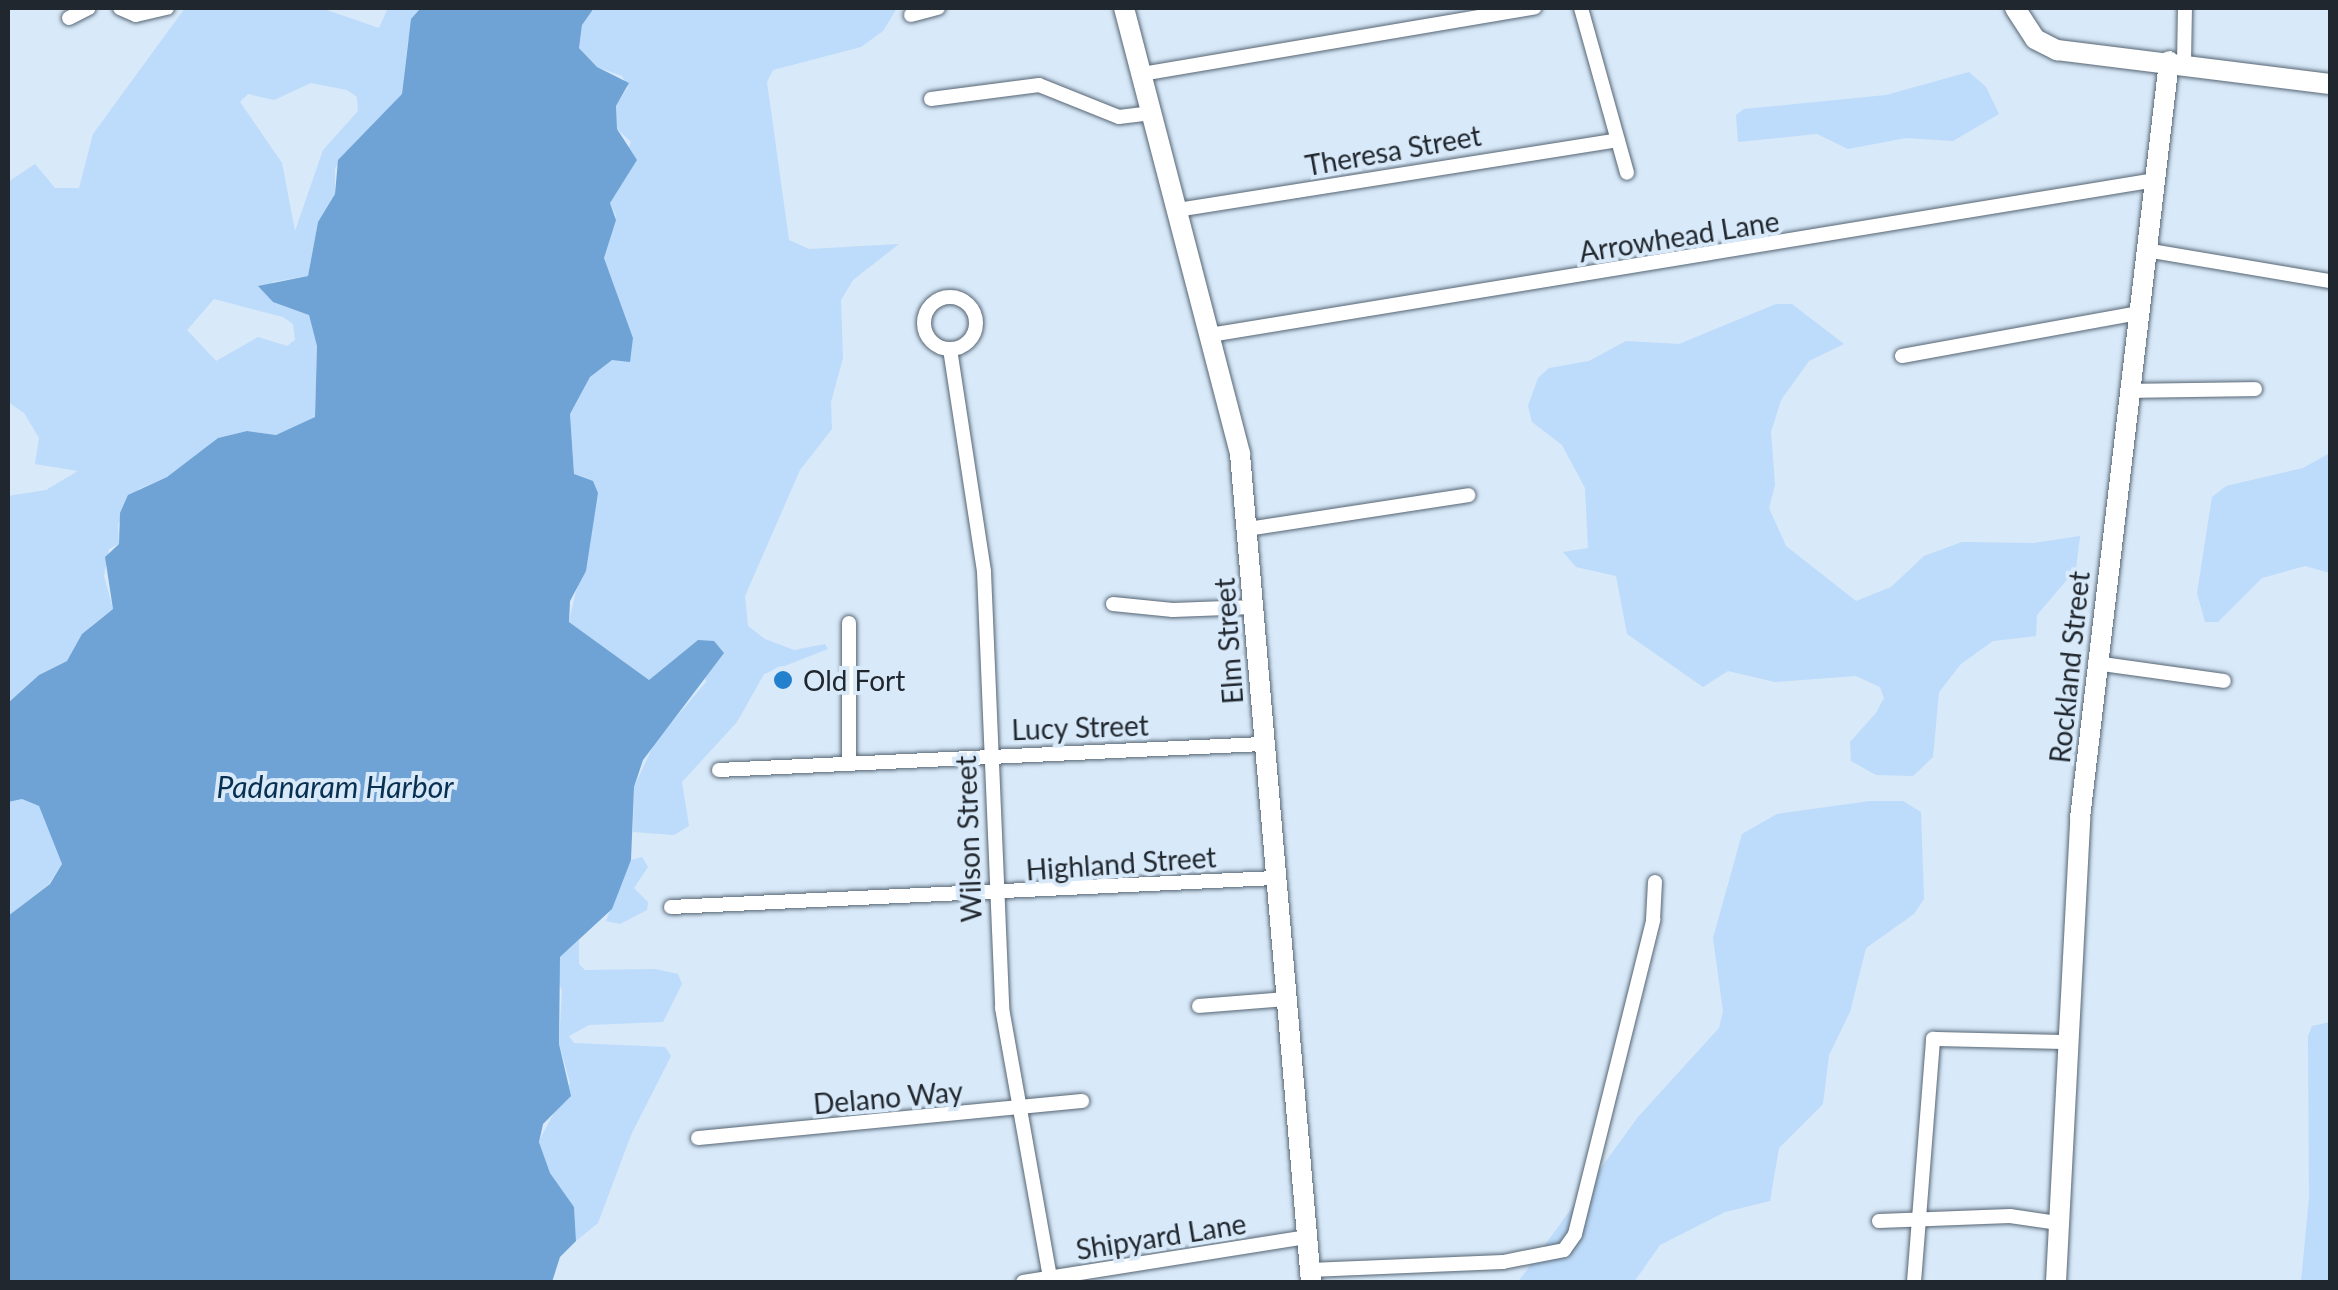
<!DOCTYPE html>
<html>
<head>
<meta charset="utf-8">
<style>
  body { margin:0 }
  #map { position:relative; width:2338px; height:1290px; overflow:hidden; background:#d8e9f9; font-family:Lato,sans-serif }
  div>[style] { position:absolute }
  .green>* { inset:0; background:#bddbfa }
  .water>* { inset:0; background:#6fa3d5 }
  .roads { filter:drop-shadow(0 0 2px #566573) drop-shadow(0 0 2px #566573) }
  .street>* { height:14px; margin:-7px; padding:0 7px; transform-origin:7px; border-radius:7px; background:#fff }
  .street>.ring { margin:-7px; padding:0; box-sizing:content-box; background:none; border:14px solid #fff; border-radius:50% }
  .secondary>* { height:20px; margin:-10px; padding:0 10px; transform-origin:10px; border-radius:10px; background:#fff }
  .dots>* { width:28px; height:28px; translate:-50% -50%; box-sizing:border-box; border:5px solid #d8e9f9; border-radius:50% }
  span { translate:-50% -50%; white-space:nowrap; text-align:center; line-height:1.15; -webkit-text-stroke:8px #d8e9f9; paint-order:stroke }
  .street-label { font-size:28px; color:#21272e }
  .poi-label { font-size:28px; color:#21272e }
  .left { translate:0 -50%; text-align:left }
  .water-label { font-size:30px; color:#083051; font-style:italic }
  .frame { position:absolute; inset:0; border:10px solid #21272e; pointer-events:none }
</style>
</head>
<body>
<div id="map">
  <div class="green">
    <i style="clip-path:polygon(evenodd,185px 8px,321px 8px,379px 28px,388px 8px,423px 8px,408px 40px,402px 94px,335px 168px,335px 194px,318px 222px,308px 276px,272px 282px,309px 315px,317px 345px,315px 417px,276px 435px,247px 431px,218px 438px,167px 477px,139px 489px,118px 524px,119px 544px,109px 549px,104px 576px,113px 609px,91px 626px,67px 661px,39px 675px,8px 703px,8px 496px,46px 490px,78px 471px,35px 464px,39px 438px,24px 413px,8px 402px,8px 182px,35px 164px,55px 188px,79px 188px,93px 134px,185px 8px,311px 83px,347px 90px,357px 97px,358px 111px,323px 150px,295px 231px,282px 163px,240px 102px,248px 94px,274px 100px,311px 83px,185px 8px,214px 299px,283px 317px,293px 324px,295px 340px,287px 346px,258px 337px,216px 361px,187px 330px,214px 299px)"></i>
    <i style="clip-path:polygon(594px 8px,897px 8px,883px 31px,861px 47px,773px 70px,767px 82px,789px 240px,809px 249px,899px 244px,853px 280px,841px 300px,843px 358px,831px 402px,832px 429px,800px 470px,745px 596px,748px 626px,765px 639px,794px 650px,825px 644px,828px 649px,764px 674px,737px 722px,682px 782px,689px 826px,674px 835px,633px 832px,634px 787px,655px 742px,706px 682px,698px 640px,649px 680px,569px 622px,577px 587px,581px 480px,574px 474px,570px 414px,590px 377px,633px 338px,604px 258px,616px 216px,610px 203px,631px 142px,617px 129px,616px 106px,628px 87px,622px 76px,597px 67px,579px 48px,582px 25px)"></i>
    <i style="clip-path:polygon(1969px 72px,1986px 87px,1999px 114px,1953px 141px,1906px 138px,1848px 149px,1817px 134px,1738px 142px,1736px 115px,1744px 109px,1886px 95px)"></i>
    <i style="clip-path:polygon(1776px 304px,1792px 304px,1844px 344px,1809px 361px,1781px 400px,1771px 432px,1775px 485px,1769px 508px,1786px 546px,1856px 601px,1891px 587px,1924px 556px,1962px 542px,2034px 543px,2080px 536px,2076px 569px,2037px 615px,2036px 636px,1993px 641px,1961px 664px,1939px 692px,1933px 757px,1913px 776px,1876px 775px,1851px 761px,1850px 742px,1876px 713px,1884px 698px,1880px 687px,1856px 676px,1775px 682px,1728px 671px,1703px 687px,1627px 634px,1616px 576px,1576px 567px,1563px 552px,1588px 548px,1585px 488px,1562px 445px,1532px 422px,1528px 406px,1538px 378px,1549px 368px,1589px 361px,1626px 341px,1679px 344px)"></i>
    <i style="clip-path:polygon(2330px 453px,2330px 573px,2305px 566px,2262px 578px,2218px 622px,2205px 622px,2197px 593px,2212px 497px,2226px 486px,2303px 468px)"></i>
    <i style="clip-path:polygon(22px 799px,39px 806px,62px 864px,49px 884px,8px 916px,8px 802px)"></i>
    <i style="clip-path:polygon(1870px 801px,1903px 801px,1921px 812px,1924px 899px,1914px 914px,1866px 948px,1850px 1012px,1829px 1055px,1823px 1104px,1779px 1148px,1770px 1201px,1725px 1212px,1660px 1245px,1634px 1282px,1518px 1282px,1638px 1117px,1719px 1028px,1723px 1011px,1713px 938px,1742px 834px,1777px 814px)"></i>
    <i style="clip-path:polygon(642px 857px,648px 867px,634px 888px,648px 902px,647px 910px,620px 924px,606px 921px,631px 860px)"></i>
    <i style="clip-path:polygon(579px 940px,579px 964px,585px 970px,655px 969px,678px 974px,682px 984px,663px 1022px,589px 1025px,569px 1036px,574px 1043px,665px 1047px,671px 1056px,631px 1135px,598px 1223px,576px 1241px,574px 1207px,550px 1173px,539px 1141px,570px 1083px,559px 1044px,562px 991px,556px 974px,560px 957px)"></i>
    <i style="clip-path:polygon(2330px 1022px,2330px 1282px,2301px 1282px,2309px 1198px,2308px 1036px,2312px 1026px)"></i>
  </div>
  <div class="water">
    <i style="clip-path:polygon(594px 8px,582px 25px,579px 48px,597px 67px,629px 83px,616px 106px,617px 129px,637px 160px,610px 203px,616px 220px,604px 258px,633px 338px,630px 362px,612px 360px,590px 377px,570px 414px,574px 474px,593px 481px,598px 493px,586px 571px,570px 601px,569px 622px,649px 680px,698px 640px,714px 641px,724px 653px,643px 760px,634px 787px,631px 860px,612px 909px,560px 957px,559px 1044px,571px 1096px,543px 1124px,539px 1142px,550px 1173px,574px 1207px,576px 1241px,560px 1257px,552px 1282px,8px 1282px,8px 916px,50px 884px,62px 864px,39px 806px,22px 799px,8px 802px,8px 703px,39px 675px,67px 661px,82px 634px,113px 609px,105px 557px,119px 544px,120px 513px,128px 495px,167px 477px,218px 438px,247px 431px,276px 435px,315px 417px,317px 346px,309px 315px,273px 302px,258px 286px,308px 276px,318px 222px,335px 194px,338px 160px,402px 94px,411px 19px,419px 10px)"></i>
  </div>
  <div class="roads">
    <div class="street">
      <i style="left:120px;top:8px;width:17px;rotate:24deg"></i>
      <i style="left:136px;top:15px;width:32px;rotate:-13deg"></i>
      <i style="left:1581px;top:8px;width:171px;rotate:74.4deg"></i>
      <i style="left:911px;top:15px;width:28px;rotate:-15deg"></i>
      <i style="left:69px;top:18px;width:22px;rotate:-27deg"></i>
      <i style="left:2184px;top:63px;width:55px;rotate:-89deg"></i>
      <i style="left:1142px;top:74px;width:398px;rotate:-9.6deg"></i>
      <i style="left:931px;top:99px;width:109px;rotate:-7.4deg"></i>
      <i style="left:1039px;top:85px;width:86px;rotate:21.8deg"></i>
      <i style="left:1119px;top:117px;width:33px;rotate:-7deg"></i>
      <i style="left:1177px;top:210px;width:446px;rotate:-9deg"></i>
      <i style="left:2146px;top:250px;width:187px;rotate:9.6deg"></i>
      <i class="ring" style="left:924px;top:297px;width:38px;height:38px"></i>
      <i style="left:1210px;top:335px;width:958px;rotate:-9.31deg"></i>
      <i style="left:950px;top:349px;width:226px;rotate:81.3deg"></i>
      <i style="left:984px;top:572px;width:436px;rotate:87.6deg"></i>
      <i style="left:1002px;top:1008px;width:278px;rotate:79.9deg"></i>
      <i style="left:1902px;top:356px;width:241px;rotate:-10.3deg"></i>
      <i style="left:2129px;top:391px;width:126px;rotate:-0.9deg"></i>
      <i style="left:1247px;top:529px;width:224px;rotate:-8.7deg"></i>
      <i style="left:1113px;top:604px;width:60px;rotate:5.7deg"></i>
      <i style="left:1173px;top:610px;width:80px;rotate:-2.1deg"></i>
      <i style="left:849px;top:623px;width:140px;rotate:90deg"></i>
      <i style="left:2095px;top:663px;width:130px;rotate:7.9deg"></i>
      <i style="left:719px;top:770px;width:545px;rotate:-2.74deg"></i>
      <i style="left:671px;top:907px;width:604px;rotate:-2.75deg"></i>
      <i style="left:1199px;top:1006px;width:87px;rotate:-4.6deg"></i>
      <i style="left:698px;top:1138px;width:386px;rotate:-5.5deg"></i>
      <i style="left:1879px;top:1221px;width:131px;rotate:-2.2deg"></i>
      <i style="left:2010px;top:1216px;width:49px;rotate:8.3deg"></i>
      <i style="left:1310px;top:1270px;width:193px;rotate:-2.4deg"></i>
      <i style="left:1503px;top:1262px;width:62px;rotate:-11.1deg"></i>
      <i style="left:1564px;top:1250px;width:19px;rotate:-55deg"></i>
      <i style="left:1575px;top:1234px;width:324px;rotate:-76deg"></i>
      <i style="left:1653px;top:920px;width:38px;rotate:-87deg"></i>
      <i style="left:1023px;top:1282px;width:288px;rotate:-9deg"></i>
      <i style="left:1914px;top:1282px;width:244px;rotate:-85.5deg"></i>
      <i style="left:1933px;top:1039px;width:134px;rotate:1.3deg"></i>
    </div>
    <div class="secondary">
      <i style="left:1124px;top:8px;width:461px;rotate:75.4deg"></i>
      <i style="left:1240px;top:454px;width:831px;rotate:85.1deg"></i>
      <i style="left:2015px;top:8px;width:37px;rotate:57deg"></i>
      <i style="left:2035px;top:39px;width:25px;rotate:27deg"></i>
      <i style="left:2057px;top:50px;width:275px;rotate:7.1deg"></i>
      <i style="left:2056px;top:1282px;width:465px;rotate:-87deg"></i>
      <i style="left:2080px;top:818px;width:762px;rotate:-83.29deg"></i>
    </div>
  </div>
  <div class="dots">
    <i style="left:783px;top:680px;background:#2380cd"></i>
  </div>
  <div class="street-label">
    <span style="left:1393px;top:150px;rotate:-10deg">Theresa Street</span>
    <span style="left:1679px;top:236px;rotate:-9deg">Arrowhead Lane</span>
    <span style="left:1228px;top:641px;rotate:-94deg">Elm Street</span>
    <span style="left:2069px;top:667px;rotate:-84deg">Rockland Street</span>
    <span style="left:1080px;top:727px;rotate:-2deg">Lucy Street</span>
    <span style="left:968px;top:839px;rotate:-92deg">Wilson Street</span>
    <span style="left:1121px;top:863px;rotate:-4deg">Highland Street</span>
    <span style="left:888px;top:1097px;rotate:-5deg">Delano Way</span>
    <span style="left:1161px;top:1236px;rotate:-9deg">Shipyard Lane</span>
  </div>
  <div class="poi-label">
    <span class="left" style="left:803px;top:680px">Old Fort</span>
  </div>
  <div class="water-label">
    <span style="left:335px;top:786px">Padanaram Harbor</span>
  </div>
  <div class="frame"></div>
</div>
</body>
</html>
